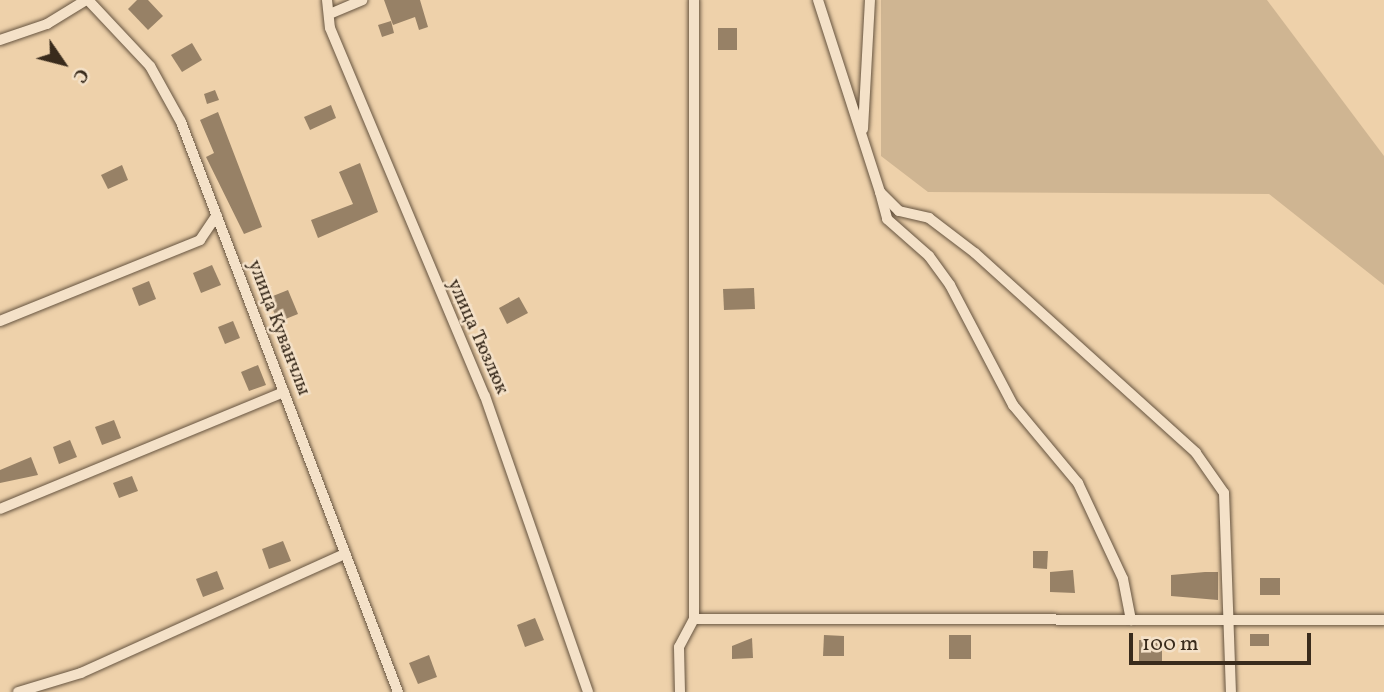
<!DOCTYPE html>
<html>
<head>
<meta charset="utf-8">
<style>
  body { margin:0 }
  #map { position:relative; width:1384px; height:692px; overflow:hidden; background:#eed1aa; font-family:Vollkorn,serif }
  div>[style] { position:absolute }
  .green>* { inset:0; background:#cfb592 }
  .building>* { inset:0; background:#978166 }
  .roads { filter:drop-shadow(0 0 2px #665440) drop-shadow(0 0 2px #665440) }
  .street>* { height:10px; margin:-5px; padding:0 5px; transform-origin:5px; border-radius:5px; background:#f4e1c8 }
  span { translate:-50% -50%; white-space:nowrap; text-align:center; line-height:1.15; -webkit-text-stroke:5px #f4e1c8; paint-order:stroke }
  .street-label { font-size:19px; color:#392b1c }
  .north { position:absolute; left:28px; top:28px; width:70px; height:70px; -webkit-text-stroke:5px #f4e1c8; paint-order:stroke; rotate:125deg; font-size:19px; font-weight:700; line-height:28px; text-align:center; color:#392b1c }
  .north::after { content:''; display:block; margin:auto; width:24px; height:32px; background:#392b1c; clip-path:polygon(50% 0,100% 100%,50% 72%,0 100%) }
  .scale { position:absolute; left:1129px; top:633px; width:182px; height:32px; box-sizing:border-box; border:4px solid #392b1c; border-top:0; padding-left:9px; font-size:21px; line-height:24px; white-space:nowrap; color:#392b1c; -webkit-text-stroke:5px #f4e1c8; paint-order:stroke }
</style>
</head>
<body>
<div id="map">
  <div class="green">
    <i style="clip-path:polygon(881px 0,1267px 0,1384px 156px,1384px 285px,1269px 194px,928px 192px,881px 156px)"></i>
  </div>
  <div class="building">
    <i style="clip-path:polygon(137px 0,148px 0,163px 16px,148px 30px,128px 9px)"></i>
    <i style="clip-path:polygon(384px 0,420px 0,428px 27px,419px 30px,415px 17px,393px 25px)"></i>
    <i style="clip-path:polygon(391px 21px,394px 33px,382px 37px,378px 25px)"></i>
    <i style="clip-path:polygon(718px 28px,737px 28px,737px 50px,718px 50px)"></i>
    <i style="clip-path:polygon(192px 43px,202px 60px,182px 72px,171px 55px)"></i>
    <i style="clip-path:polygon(215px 90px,219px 100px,207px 104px,204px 94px)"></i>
    <i style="clip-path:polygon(331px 105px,336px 118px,310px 130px,304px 117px)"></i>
    <i style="clip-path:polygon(218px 112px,262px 227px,244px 234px,206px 157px,214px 153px,200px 120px)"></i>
    <i style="clip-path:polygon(360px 163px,378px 212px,318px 238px,311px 220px,353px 204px,339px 172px)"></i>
    <i style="clip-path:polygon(122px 165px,128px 180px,108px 189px,101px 175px)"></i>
    <i style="clip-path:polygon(212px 265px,221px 285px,201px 293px,193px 273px)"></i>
    <i style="clip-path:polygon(149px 281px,156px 299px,139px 306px,132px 288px)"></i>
    <i style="clip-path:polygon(754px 288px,755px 309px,724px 310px,723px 289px)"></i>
    <i style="clip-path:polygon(288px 290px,298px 314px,278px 322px,268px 298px)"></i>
    <i style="clip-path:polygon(519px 297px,528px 313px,507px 324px,499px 308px)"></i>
    <i style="clip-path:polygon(233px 321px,240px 338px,225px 344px,218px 327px)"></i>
    <i style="clip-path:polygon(258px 365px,266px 385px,249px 391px,241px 372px)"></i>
    <i style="clip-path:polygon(114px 420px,121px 438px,102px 445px,95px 427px)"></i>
    <i style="clip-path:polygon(70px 440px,77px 457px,59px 464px,53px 447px)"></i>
    <i style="clip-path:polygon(31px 457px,38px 475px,0 483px,0 470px)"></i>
    <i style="clip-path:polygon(132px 476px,138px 491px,119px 498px,113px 483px)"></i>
    <i style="clip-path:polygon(283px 541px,291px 561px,269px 569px,262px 549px)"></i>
    <i style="clip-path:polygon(1033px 551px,1048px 551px,1047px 569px,1033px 568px)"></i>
    <i style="clip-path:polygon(1073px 570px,1075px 593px,1050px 592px,1050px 572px)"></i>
    <i style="clip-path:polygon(217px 571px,224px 589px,203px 597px,196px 579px)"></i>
    <i style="clip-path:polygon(1205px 572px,1218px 572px,1218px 600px,1171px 596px,1171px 575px)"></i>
    <i style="clip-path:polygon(1260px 578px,1280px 578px,1280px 595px,1260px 595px)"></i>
    <i style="clip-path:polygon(535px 618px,544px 640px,525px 647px,517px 625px)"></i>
    <i style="clip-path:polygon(1250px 634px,1269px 634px,1269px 646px,1250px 646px)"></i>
    <i style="clip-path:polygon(824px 635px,844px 636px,844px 656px,823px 656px)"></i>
    <i style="clip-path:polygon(949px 635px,971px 635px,971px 659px,949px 659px)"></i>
    <i style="clip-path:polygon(752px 638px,753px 658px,732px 659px,732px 646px)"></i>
    <i style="clip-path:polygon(1139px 640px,1162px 640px,1162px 661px,1139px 661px)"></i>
    <i style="clip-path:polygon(429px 655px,437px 677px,418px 684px,409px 663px)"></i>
  </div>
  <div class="roads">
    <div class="street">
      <i style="left:88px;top:0;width:91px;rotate:46.8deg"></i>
      <i style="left:150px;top:66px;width:64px;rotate:61deg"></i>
      <i style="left:181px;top:122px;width:610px;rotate:69.16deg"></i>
      <i style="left:327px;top:0;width:28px;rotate:84deg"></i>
      <i style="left:330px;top:28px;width:399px;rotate:67.2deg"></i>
      <i style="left:485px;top:396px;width:313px;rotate:70.8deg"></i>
      <i style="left:818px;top:0;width:202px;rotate:72.1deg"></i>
      <i style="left:880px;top:192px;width:27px;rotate:45deg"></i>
      <i style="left:899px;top:211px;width:31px;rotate:13deg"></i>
      <i style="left:929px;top:218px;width:58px;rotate:37.3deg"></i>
      <i style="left:975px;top:253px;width:298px;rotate:42.1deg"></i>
      <i style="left:1196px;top:453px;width:49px;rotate:55deg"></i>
      <i style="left:1224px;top:493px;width:199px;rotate:88deg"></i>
      <i style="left:332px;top:13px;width:33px;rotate:-23deg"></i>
      <i style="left:0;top:40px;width:50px;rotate:-18.8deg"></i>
      <i style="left:47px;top:24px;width:46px;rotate:-31.6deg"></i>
      <i style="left:863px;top:129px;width:129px;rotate:-86.9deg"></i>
      <i style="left:880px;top:192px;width:28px;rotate:75deg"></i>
      <i style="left:887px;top:219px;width:56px;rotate:41.4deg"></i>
      <i style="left:929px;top:256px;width:36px;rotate:54deg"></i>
      <i style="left:950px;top:285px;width:136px;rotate:62.3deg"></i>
      <i style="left:1013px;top:405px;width:102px;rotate:50.2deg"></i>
      <i style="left:1078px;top:483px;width:106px;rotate:64.9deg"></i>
      <i style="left:1123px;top:579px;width:42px;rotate:79deg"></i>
      <i style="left:0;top:321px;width:216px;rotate:-22deg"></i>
      <i style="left:200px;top:240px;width:30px;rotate:-56deg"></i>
      <i style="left:0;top:509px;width:307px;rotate:-22.4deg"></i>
      <i style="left:694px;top:619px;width:690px;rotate:0.08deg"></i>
      <i style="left:18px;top:692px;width:66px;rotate:-16.8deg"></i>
      <i style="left:81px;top:673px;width:290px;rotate:-24.3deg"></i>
      <i style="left:680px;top:692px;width:45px;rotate:-91.3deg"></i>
      <i style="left:679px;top:647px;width:32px;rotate:-62deg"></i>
      <i style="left:694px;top:619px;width:619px;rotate:-90deg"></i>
    </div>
  </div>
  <div class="street-label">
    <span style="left:278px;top:328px;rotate:69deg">улица Куванчлы</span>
    <span style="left:477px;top:337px;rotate:66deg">улица Тюзлюк</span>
  </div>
  <div class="north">С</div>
  <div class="scale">100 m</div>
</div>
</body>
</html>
